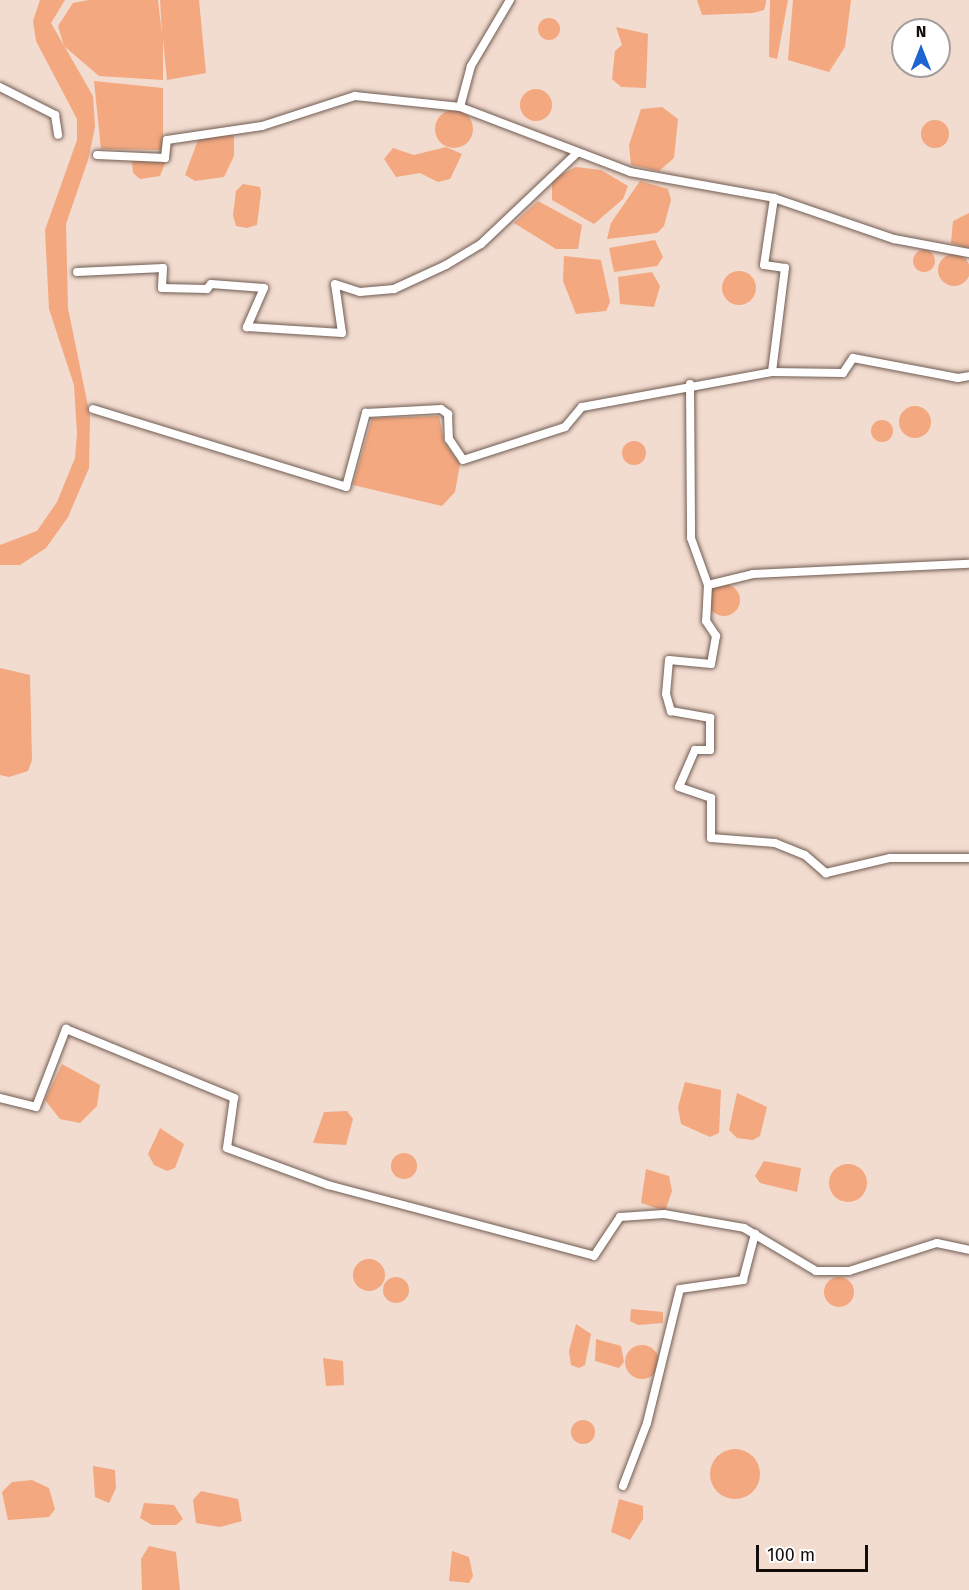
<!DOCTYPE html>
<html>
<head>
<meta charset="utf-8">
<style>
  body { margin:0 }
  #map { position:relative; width:969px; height:1590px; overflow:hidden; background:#f2dbcf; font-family:"Fira Sans",sans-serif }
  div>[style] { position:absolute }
  .water>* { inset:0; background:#f3a880 }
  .round { border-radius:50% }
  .roads { filter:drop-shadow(0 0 2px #705c52) drop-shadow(0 0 2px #705c52) }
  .minor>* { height:8px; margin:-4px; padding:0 4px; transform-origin:4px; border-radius:4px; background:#fff }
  span { translate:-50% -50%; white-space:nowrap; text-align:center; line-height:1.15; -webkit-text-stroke:6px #fff; paint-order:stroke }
  .north { position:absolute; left:891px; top:18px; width:60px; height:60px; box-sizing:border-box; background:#fff; border:2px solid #a19e9c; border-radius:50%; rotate:0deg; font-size:16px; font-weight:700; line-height:24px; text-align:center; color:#130c08 }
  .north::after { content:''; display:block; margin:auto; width:21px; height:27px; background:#1d66d1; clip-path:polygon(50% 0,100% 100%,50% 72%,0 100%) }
  .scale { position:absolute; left:756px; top:1545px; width:112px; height:27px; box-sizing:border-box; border:3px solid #130c08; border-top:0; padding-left:8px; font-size:18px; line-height:21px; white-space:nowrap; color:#130c08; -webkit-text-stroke:4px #fff; paint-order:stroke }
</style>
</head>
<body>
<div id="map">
  <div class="water">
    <i style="clip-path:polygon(40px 0,65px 0,51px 23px,93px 96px,95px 127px,88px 160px,66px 224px,68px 308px,90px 416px,89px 468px,68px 517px,46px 548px,20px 565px,0 565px,0 545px,37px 531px,57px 502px,75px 458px,77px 434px,74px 385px,49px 309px,45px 230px,77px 140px,77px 119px,36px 41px,33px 21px)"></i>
    <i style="clip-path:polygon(89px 0,158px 0,162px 35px,160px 0,199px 0,206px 73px,167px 80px,163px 39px,163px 80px,99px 76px,64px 46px,58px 26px,73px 3px)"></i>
    <i style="clip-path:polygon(697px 0,766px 0,766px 3px,764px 10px,753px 13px,702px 15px)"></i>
    <i style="clip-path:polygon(770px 0,788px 0,777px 59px,769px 57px)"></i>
    <i style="clip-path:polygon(793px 0,851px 0,845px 47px,829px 72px,788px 60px)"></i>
    <i class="round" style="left:538px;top:18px;width:22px;height:22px"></i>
    <i style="clip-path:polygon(616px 27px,648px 34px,646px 88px,621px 87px,612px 79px,615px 51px,622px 45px)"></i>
    <i style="clip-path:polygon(94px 81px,163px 88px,163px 150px,101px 149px)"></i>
    <i class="round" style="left:520px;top:89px;width:32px;height:32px"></i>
    <i style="clip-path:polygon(662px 107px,678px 119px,674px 158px,659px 171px,631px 165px,629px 145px,641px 109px)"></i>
    <i class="round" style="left:435px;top:110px;width:38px;height:38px"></i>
    <i class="round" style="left:921px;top:120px;width:28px;height:28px"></i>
    <i style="clip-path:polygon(227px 133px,234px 136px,234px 156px,224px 177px,195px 181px,185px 175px,198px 140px)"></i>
    <i style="clip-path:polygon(446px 147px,462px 154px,450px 179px,438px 182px,420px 173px,396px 177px,384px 159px,393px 148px,414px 155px)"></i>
    <i style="clip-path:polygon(160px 160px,165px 163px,160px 176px,140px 179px,133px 173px,132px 161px)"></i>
    <i style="clip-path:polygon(576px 167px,601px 170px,628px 186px,623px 199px,594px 224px,552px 200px,552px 179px)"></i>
    <i style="clip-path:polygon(640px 181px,668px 189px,671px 200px,664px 226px,657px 233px,607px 239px,611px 223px)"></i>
    <i style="clip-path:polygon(243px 184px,260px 187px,261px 193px,257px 225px,247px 228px,236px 226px,233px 215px,236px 191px)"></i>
    <i style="clip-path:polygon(538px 201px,582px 225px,578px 249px,556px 249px,514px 223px)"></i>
    <i style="clip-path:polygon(969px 213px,969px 248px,951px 243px,953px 221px)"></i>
    <i style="clip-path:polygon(655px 240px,663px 257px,657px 266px,614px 272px,609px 248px)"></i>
    <i class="round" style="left:913px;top:250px;width:22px;height:22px"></i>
    <i class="round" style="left:938px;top:254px;width:32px;height:32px"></i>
    <i style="clip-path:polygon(564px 256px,601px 260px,610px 302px,606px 311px,576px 314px,563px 281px)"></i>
    <i class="round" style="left:722px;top:271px;width:34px;height:34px"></i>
    <i style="clip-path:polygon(652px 272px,660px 286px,654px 307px,620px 304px,618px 277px)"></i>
    <i class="round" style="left:899px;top:406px;width:32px;height:32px"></i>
    <i style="clip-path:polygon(439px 416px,444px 442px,460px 464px,455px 492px,442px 506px,353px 485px,372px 418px)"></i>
    <i class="round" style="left:871px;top:420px;width:22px;height:22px"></i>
    <i class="round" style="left:622px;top:441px;width:24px;height:24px"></i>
    <i class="round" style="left:708px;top:584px;width:32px;height:32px"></i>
    <i style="clip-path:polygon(0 668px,30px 675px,32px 760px,28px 771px,9px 777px,0 775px)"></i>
    <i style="clip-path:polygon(62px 1064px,100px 1085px,97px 1106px,80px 1123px,60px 1119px,45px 1100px)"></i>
    <i style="clip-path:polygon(685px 1082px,721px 1090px,719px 1133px,710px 1137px,681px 1124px,678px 1107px)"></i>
    <i style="clip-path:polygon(737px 1093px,767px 1107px,760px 1136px,753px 1140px,737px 1138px,729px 1130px)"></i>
    <i style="clip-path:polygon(347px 1111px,353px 1119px,346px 1145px,313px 1143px,324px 1112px)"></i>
    <i style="clip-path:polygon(160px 1128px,184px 1144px,175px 1168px,167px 1171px,154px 1165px,148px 1154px)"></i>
    <i class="round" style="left:391px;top:1153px;width:26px;height:26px"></i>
    <i style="clip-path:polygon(764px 1161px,801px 1168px,797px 1192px,760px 1183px,755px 1176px)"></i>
    <i class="round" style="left:829px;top:1164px;width:38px;height:38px"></i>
    <i style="clip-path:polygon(646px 1169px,669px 1176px,672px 1191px,665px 1211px,641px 1203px)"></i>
    <i class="round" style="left:353px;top:1259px;width:32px;height:32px"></i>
    <i class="round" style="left:824px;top:1277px;width:30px;height:30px"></i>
    <i class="round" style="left:383px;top:1277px;width:26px;height:26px"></i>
    <i style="clip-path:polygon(631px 1309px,663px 1312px,663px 1323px,638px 1325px,630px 1321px)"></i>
    <i style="clip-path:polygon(576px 1324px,591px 1334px,585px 1365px,579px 1368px,571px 1365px,569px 1351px)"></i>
    <i style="clip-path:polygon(596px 1339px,621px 1346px,624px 1362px,619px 1368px,595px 1361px)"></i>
    <i class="round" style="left:625px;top:1345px;width:34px;height:34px"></i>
    <i style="clip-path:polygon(323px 1358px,343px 1361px,344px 1385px,326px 1386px)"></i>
    <i class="round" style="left:571px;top:1420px;width:24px;height:24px"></i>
    <i class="round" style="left:710px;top:1449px;width:50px;height:50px"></i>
    <i style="clip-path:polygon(93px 1466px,115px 1470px,116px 1488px,109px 1503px,95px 1497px)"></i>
    <i style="clip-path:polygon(32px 1480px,49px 1488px,55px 1509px,49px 1517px,8px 1520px,2px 1492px,12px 1482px)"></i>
    <i style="clip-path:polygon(201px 1491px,238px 1499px,242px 1521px,220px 1527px,196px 1523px,193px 1500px)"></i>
    <i style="clip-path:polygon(619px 1499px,643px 1506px,643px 1519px,630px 1540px,611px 1532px)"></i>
    <i style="clip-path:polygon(144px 1503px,174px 1505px,183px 1519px,176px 1525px,152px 1525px,140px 1518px)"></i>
    <i style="clip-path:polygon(149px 1546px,176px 1552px,180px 1590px,142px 1590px,141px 1559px)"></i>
    <i style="clip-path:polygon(452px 1551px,469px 1557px,473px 1576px,469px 1583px,449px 1581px)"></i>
  </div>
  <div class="roads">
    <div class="minor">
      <i style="left:510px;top:0;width:77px;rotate:120.6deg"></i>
      <i style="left:471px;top:66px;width:42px;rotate:105deg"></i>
      <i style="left:460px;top:107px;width:182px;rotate:20.9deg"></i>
      <i style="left:630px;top:172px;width:146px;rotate:10.2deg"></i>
      <i style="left:774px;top:198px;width:127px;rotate:18.9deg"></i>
      <i style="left:894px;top:239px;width:76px;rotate:10.6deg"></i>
      <i style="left:0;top:87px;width:62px;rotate:27deg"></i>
      <i style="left:55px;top:115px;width:20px;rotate:81deg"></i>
      <i style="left:97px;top:155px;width:68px;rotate:2.5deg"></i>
      <i style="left:165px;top:158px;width:18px;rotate:-84deg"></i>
      <i style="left:167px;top:140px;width:96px;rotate:-8.4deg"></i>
      <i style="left:262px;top:126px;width:98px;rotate:-17.9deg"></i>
      <i style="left:355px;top:96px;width:106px;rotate:6deg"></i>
      <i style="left:77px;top:272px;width:86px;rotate:-2.7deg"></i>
      <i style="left:163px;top:268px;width:20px;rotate:93deg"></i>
      <i style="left:162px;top:288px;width:45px;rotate:1.3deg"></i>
      <i style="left:207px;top:289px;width:6px;rotate:-51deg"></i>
      <i style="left:211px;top:284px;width:53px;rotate:4.3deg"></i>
      <i style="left:264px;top:288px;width:43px;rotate:113.6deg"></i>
      <i style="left:247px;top:327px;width:95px;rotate:3.6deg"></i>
      <i style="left:342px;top:333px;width:49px;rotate:-98.1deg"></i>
      <i style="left:335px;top:284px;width:26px;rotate:18deg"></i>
      <i style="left:360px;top:292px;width:34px;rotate:-5deg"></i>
      <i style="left:394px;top:289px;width:57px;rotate:-24.8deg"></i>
      <i style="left:446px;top:265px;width:41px;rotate:-31deg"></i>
      <i style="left:481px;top:244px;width:131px;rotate:-43.5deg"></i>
      <i style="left:772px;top:372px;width:71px;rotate:0.8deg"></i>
      <i style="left:843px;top:373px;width:18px;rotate:-56deg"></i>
      <i style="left:853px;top:358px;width:107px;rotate:10.8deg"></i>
      <i style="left:958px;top:378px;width:11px;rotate:-10deg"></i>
      <i style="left:690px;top:384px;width:154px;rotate:89.6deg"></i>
      <i style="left:691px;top:538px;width:50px;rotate:70.1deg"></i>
      <i style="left:708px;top:585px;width:36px;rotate:93deg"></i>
      <i style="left:706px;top:621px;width:18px;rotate:56deg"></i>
      <i style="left:716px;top:636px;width:28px;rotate:100deg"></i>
      <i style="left:711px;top:664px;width:42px;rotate:-174.6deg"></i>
      <i style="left:669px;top:660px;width:34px;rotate:95deg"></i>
      <i style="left:666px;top:694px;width:18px;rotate:74deg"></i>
      <i style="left:671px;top:711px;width:40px;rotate:10deg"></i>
      <i style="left:710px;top:718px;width:32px;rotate:90deg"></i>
      <i style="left:710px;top:750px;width:15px;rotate:180deg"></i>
      <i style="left:695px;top:750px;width:40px;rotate:113.4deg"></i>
      <i style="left:679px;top:787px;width:34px;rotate:19deg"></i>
      <i style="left:711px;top:798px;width:40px;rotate:90deg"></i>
      <i style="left:711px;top:838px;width:64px;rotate:4.5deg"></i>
      <i style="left:775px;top:843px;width:32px;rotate:22deg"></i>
      <i style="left:805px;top:855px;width:28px;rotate:41deg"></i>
      <i style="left:826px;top:873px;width:66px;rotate:-13.2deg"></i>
      <i style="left:890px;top:858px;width:79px"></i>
      <i style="left:93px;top:409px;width:265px;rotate:17.1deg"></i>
      <i style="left:346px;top:487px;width:77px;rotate:-74.9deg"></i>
      <i style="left:366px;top:413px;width:75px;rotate:-3.1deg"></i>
      <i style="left:441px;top:409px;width:9px;rotate:36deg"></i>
      <i style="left:448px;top:414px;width:25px;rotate:88deg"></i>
      <i style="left:449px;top:439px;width:25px;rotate:56deg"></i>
      <i style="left:463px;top:460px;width:107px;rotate:-17.9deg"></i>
      <i style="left:565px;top:427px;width:26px;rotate:-50deg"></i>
      <i style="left:582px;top:407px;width:193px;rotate:-10.4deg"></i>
      <i style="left:772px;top:372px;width:105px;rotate:-82.9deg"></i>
      <i style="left:785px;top:268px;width:21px;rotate:-172deg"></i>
      <i style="left:764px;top:265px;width:68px;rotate:-81.5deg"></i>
      <i style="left:708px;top:585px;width:46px;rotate:-13.7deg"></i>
      <i style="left:753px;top:574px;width:216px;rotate:-2.7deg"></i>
      <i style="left:0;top:1098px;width:37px;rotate:14deg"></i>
      <i style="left:36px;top:1107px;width:84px;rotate:-69deg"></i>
      <i style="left:66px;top:1029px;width:182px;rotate:22.3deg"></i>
      <i style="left:234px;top:1098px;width:50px;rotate:98deg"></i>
      <i style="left:227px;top:1148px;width:108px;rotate:20.1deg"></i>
      <i style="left:328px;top:1185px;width:275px;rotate:14.9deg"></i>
      <i style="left:594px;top:1256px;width:47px;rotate:-56.3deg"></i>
      <i style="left:620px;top:1217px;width:44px;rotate:-3.9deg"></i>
      <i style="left:664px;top:1214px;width:81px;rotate:9.9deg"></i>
      <i style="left:744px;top:1228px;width:84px;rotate:30.8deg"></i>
      <i style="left:816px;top:1271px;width:33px"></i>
      <i style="left:849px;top:1271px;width:92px;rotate:-17.7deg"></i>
      <i style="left:937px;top:1243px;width:33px;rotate:12deg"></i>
      <i style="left:623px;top:1486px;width:67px;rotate:-69.1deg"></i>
      <i style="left:647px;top:1423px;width:138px;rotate:-76.2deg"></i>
      <i style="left:680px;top:1289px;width:64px;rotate:-8.1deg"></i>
      <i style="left:743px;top:1280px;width:48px;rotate:-75.4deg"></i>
    </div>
  </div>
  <div class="north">N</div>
  <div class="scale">100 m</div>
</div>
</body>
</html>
